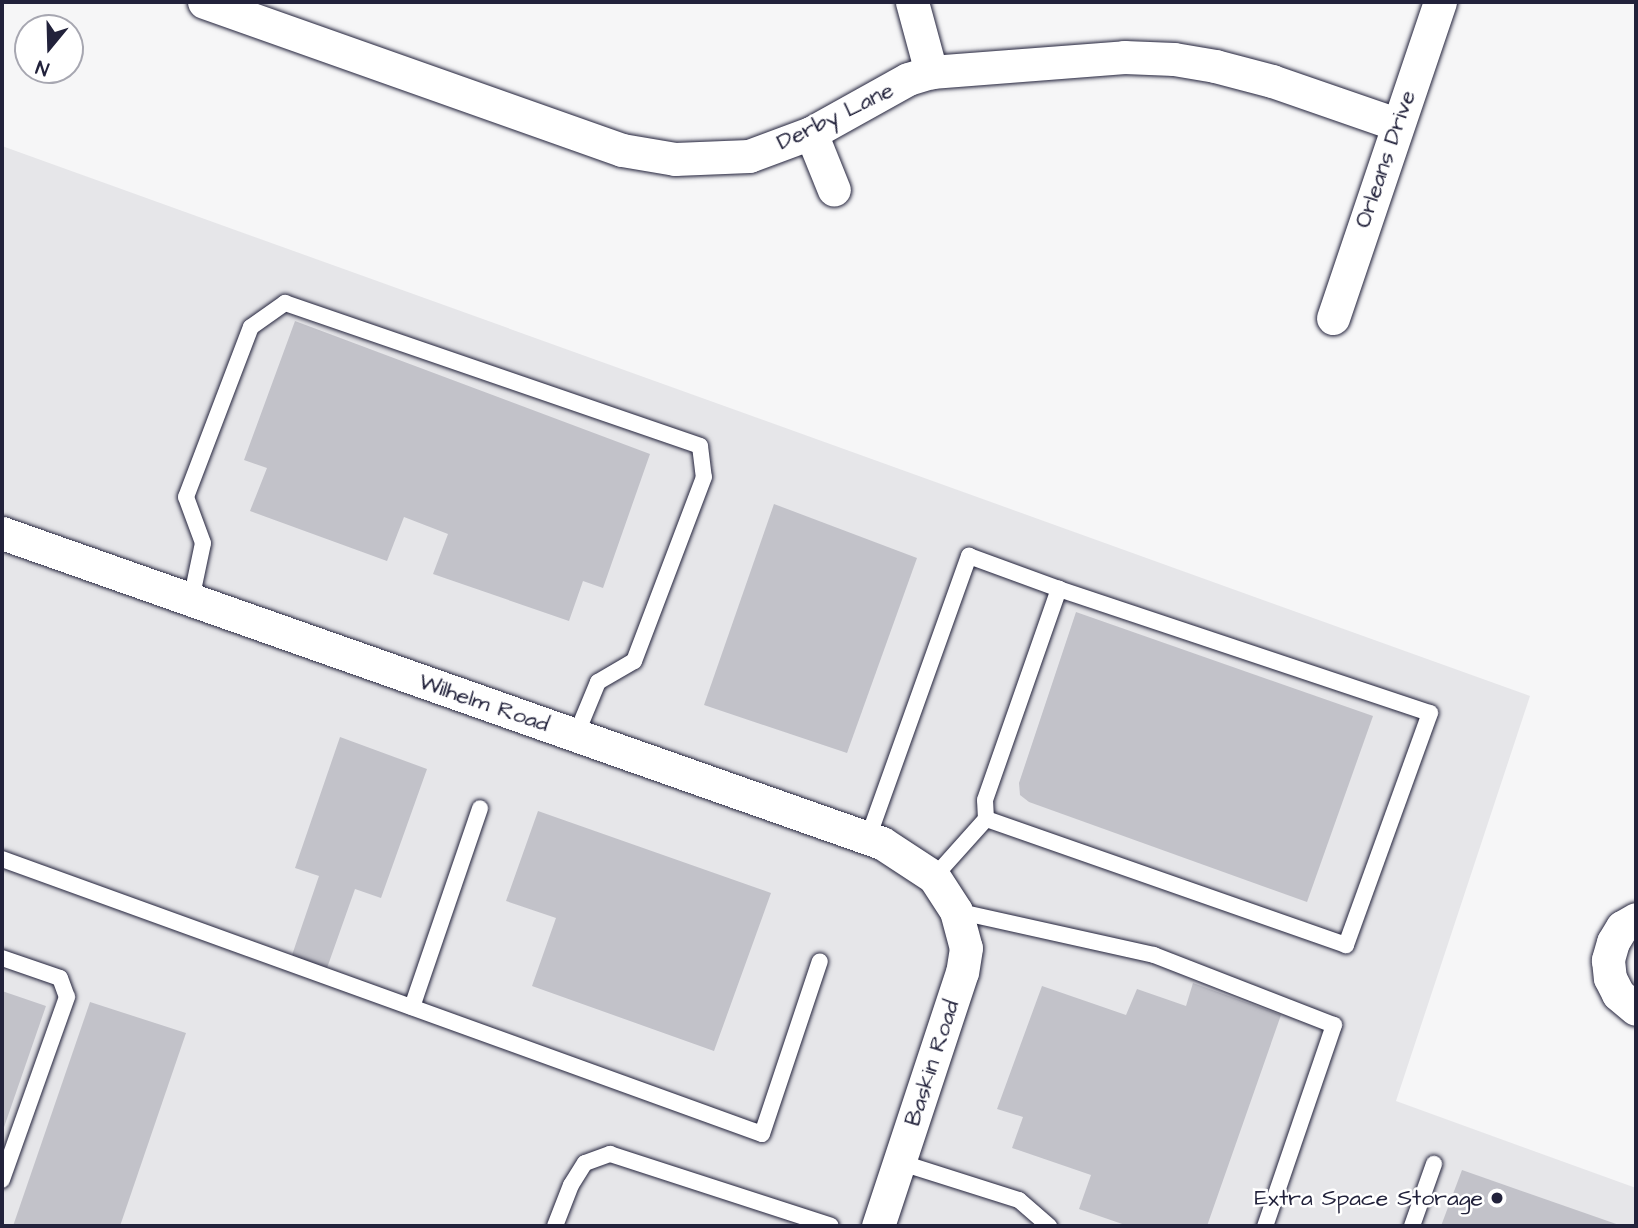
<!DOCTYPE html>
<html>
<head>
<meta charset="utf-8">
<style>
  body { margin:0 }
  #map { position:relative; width:1638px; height:1228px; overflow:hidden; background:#f6f6f7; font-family:"Architects Daughter",sans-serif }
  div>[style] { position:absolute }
  .built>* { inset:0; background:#e6e6e9 }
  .building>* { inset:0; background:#c2c2c9 }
  .roads { filter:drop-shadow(0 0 2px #22223b) drop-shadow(0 0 2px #22223b) }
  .lane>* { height:16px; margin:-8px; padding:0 8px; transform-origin:8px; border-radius:8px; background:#fff }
  .street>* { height:33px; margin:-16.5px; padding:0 16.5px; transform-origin:16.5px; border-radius:16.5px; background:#fff }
  .dots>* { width:19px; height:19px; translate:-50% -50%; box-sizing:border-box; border:4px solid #fff; border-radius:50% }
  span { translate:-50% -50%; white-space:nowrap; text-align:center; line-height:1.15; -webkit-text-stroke:5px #fff; paint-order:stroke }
  .street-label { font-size:23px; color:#22223b }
  .poi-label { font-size:23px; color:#22223b }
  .right { translate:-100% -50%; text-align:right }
  .frame { position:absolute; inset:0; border:4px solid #22223b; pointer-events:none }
  .north { position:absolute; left:14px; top:14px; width:70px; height:70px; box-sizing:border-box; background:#fff; border:2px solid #a7a7b1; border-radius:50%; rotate:199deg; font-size:19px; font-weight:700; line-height:28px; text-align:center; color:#22223b }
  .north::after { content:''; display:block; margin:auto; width:24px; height:32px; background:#22223b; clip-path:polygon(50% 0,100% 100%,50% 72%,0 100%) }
</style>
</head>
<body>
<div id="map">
  <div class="built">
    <i style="clip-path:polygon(2px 146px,1530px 696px,1396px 1101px,1636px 1188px,1636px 1226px,2px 1226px)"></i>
  </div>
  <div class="building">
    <i style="clip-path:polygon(295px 321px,650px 454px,603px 588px,583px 581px,569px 621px,433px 574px,448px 534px,404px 517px,387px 561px,250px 511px,267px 468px,244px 460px)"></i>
    <i style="clip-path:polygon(774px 504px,917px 558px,847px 753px,704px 705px)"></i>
    <i style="clip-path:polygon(1076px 612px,1373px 716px,1307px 902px,1029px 802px,1020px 795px,1019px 783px)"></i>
    <i style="clip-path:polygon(340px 737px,427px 769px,381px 898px,355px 889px,327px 968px,291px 958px,319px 876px,295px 868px)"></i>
    <i style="clip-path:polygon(538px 811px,771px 893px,714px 1051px,532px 986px,556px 918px,506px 901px)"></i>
    <i style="clip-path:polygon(1193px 983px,1281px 1015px,1207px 1226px,1128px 1226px,1079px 1209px,1091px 1175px,1012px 1148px,1023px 1117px,997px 1109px,1042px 986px,1126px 1015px,1137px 989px,1186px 1006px)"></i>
    <i style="clip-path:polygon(2px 991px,46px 1006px,2px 1133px)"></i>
    <i style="clip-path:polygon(90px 1002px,186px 1033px,120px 1226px,13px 1226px)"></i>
    <i style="clip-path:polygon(1462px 1170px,1622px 1226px,1441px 1226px)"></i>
  </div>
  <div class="roads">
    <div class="lane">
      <i style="left:191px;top:600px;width:58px;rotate:-78.1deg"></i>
      <i style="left:203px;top:543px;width:49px;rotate:-110.3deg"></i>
      <i style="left:186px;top:497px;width:182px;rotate:-69.1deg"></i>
      <i style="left:251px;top:327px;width:42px;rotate:-35.2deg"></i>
      <i style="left:285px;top:303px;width:439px;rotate:19deg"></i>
      <i style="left:700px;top:446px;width:31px;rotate:83deg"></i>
      <i style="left:704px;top:477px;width:197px;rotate:110.8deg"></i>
      <i style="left:634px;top:661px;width:42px;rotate:149.7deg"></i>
      <i style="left:598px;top:682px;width:57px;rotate:112.5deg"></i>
      <i style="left:868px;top:838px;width:300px;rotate:-70.3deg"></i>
      <i style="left:969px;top:556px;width:96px;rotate:20.1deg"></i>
      <i style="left:2px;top:859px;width:808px;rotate:19.89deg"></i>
      <i style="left:762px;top:1134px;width:182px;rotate:-71.5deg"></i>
      <i style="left:934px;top:877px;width:78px;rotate:-48.1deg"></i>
      <i style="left:986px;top:819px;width:19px;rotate:-93deg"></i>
      <i style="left:985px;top:800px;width:224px;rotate:-70.7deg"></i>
      <i style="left:1059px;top:589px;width:391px;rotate:18.5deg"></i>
      <i style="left:1430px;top:713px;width:247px;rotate:109.9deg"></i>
      <i style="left:1346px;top:945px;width:381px;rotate:-160.7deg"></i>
      <i style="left:956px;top:911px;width:203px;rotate:12.5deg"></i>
      <i style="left:1154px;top:955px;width:193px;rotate:21.3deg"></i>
      <i style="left:1334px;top:1025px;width:213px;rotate:108.9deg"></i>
      <i style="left:2px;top:958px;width:61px;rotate:19deg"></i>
      <i style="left:60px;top:978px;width:20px;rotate:70deg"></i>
      <i style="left:67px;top:997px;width:194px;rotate:109.6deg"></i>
      <i style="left:412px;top:1007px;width:210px;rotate:-71.1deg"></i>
      <i style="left:899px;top:1162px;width:126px;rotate:17.6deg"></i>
      <i style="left:1019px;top:1200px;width:40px;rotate:41deg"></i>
      <i style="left:555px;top:1226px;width:44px;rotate:-68.7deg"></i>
      <i style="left:571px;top:1185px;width:26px;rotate:-58deg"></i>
      <i style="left:585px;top:1163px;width:27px;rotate:-20deg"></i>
      <i style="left:610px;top:1154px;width:232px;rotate:18deg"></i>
      <i style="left:1412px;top:1226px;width:66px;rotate:-70.5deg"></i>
    </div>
    <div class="street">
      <i style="left:204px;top:2px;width:443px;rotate:19.5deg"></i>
      <i style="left:622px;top:150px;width:54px;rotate:9.6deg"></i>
      <i style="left:675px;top:159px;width:74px;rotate:-2.3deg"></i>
      <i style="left:749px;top:156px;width:66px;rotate:-20.4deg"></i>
      <i style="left:811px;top:133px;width:111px;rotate:-29.1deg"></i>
      <i style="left:908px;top:79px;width:24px;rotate:-17deg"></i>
      <i style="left:931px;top:72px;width:194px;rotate:-4.4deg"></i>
      <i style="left:1124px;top:57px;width:50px;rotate:2.3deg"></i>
      <i style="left:1174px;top:59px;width:42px;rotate:9.7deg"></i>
      <i style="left:1215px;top:66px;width:59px;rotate:14.7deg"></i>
      <i style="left:1272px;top:81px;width:131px;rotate:19.1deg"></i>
      <i style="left:912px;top:2px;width:73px;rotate:74.8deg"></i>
      <i style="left:811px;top:133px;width:61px;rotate:68deg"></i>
      <i style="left:1333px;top:318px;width:334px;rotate:-71.3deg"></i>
      <i style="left:2px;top:533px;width:933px;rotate:19.41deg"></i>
      <i style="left:882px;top:843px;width:62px;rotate:33.2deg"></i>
      <i style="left:934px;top:877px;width:40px;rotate:57.1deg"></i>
      <i style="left:956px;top:911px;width:38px;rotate:75deg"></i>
      <i style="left:966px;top:948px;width:24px;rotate:99deg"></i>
      <i style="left:962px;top:972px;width:268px;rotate:108.3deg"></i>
      <i style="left:1636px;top:919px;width:16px;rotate:150deg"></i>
      <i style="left:1622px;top:927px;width:17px;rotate:121deg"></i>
      <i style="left:1613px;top:942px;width:19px;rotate:106deg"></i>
      <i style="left:1608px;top:960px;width:18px;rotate:84deg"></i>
      <i style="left:1610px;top:978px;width:18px;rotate:63deg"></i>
      <i style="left:1618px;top:994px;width:23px;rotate:40deg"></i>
    </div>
  </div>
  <div class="dots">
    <i style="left:1497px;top:1198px;background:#22223b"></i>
  </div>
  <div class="street-label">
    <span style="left:835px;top:116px;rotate:-26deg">Derby Lane</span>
    <span style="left:1385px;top:159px;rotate:-71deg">Orleans Drive</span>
    <span style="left:484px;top:703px;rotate:19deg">Wilhelm Road</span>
    <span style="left:932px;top:1063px;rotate:-72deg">Baskin Road</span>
  </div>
  <div class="poi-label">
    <span class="right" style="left:1483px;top:1198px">Extra Space Storage</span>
  </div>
  <div class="frame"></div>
  <div class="north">N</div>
</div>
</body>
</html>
